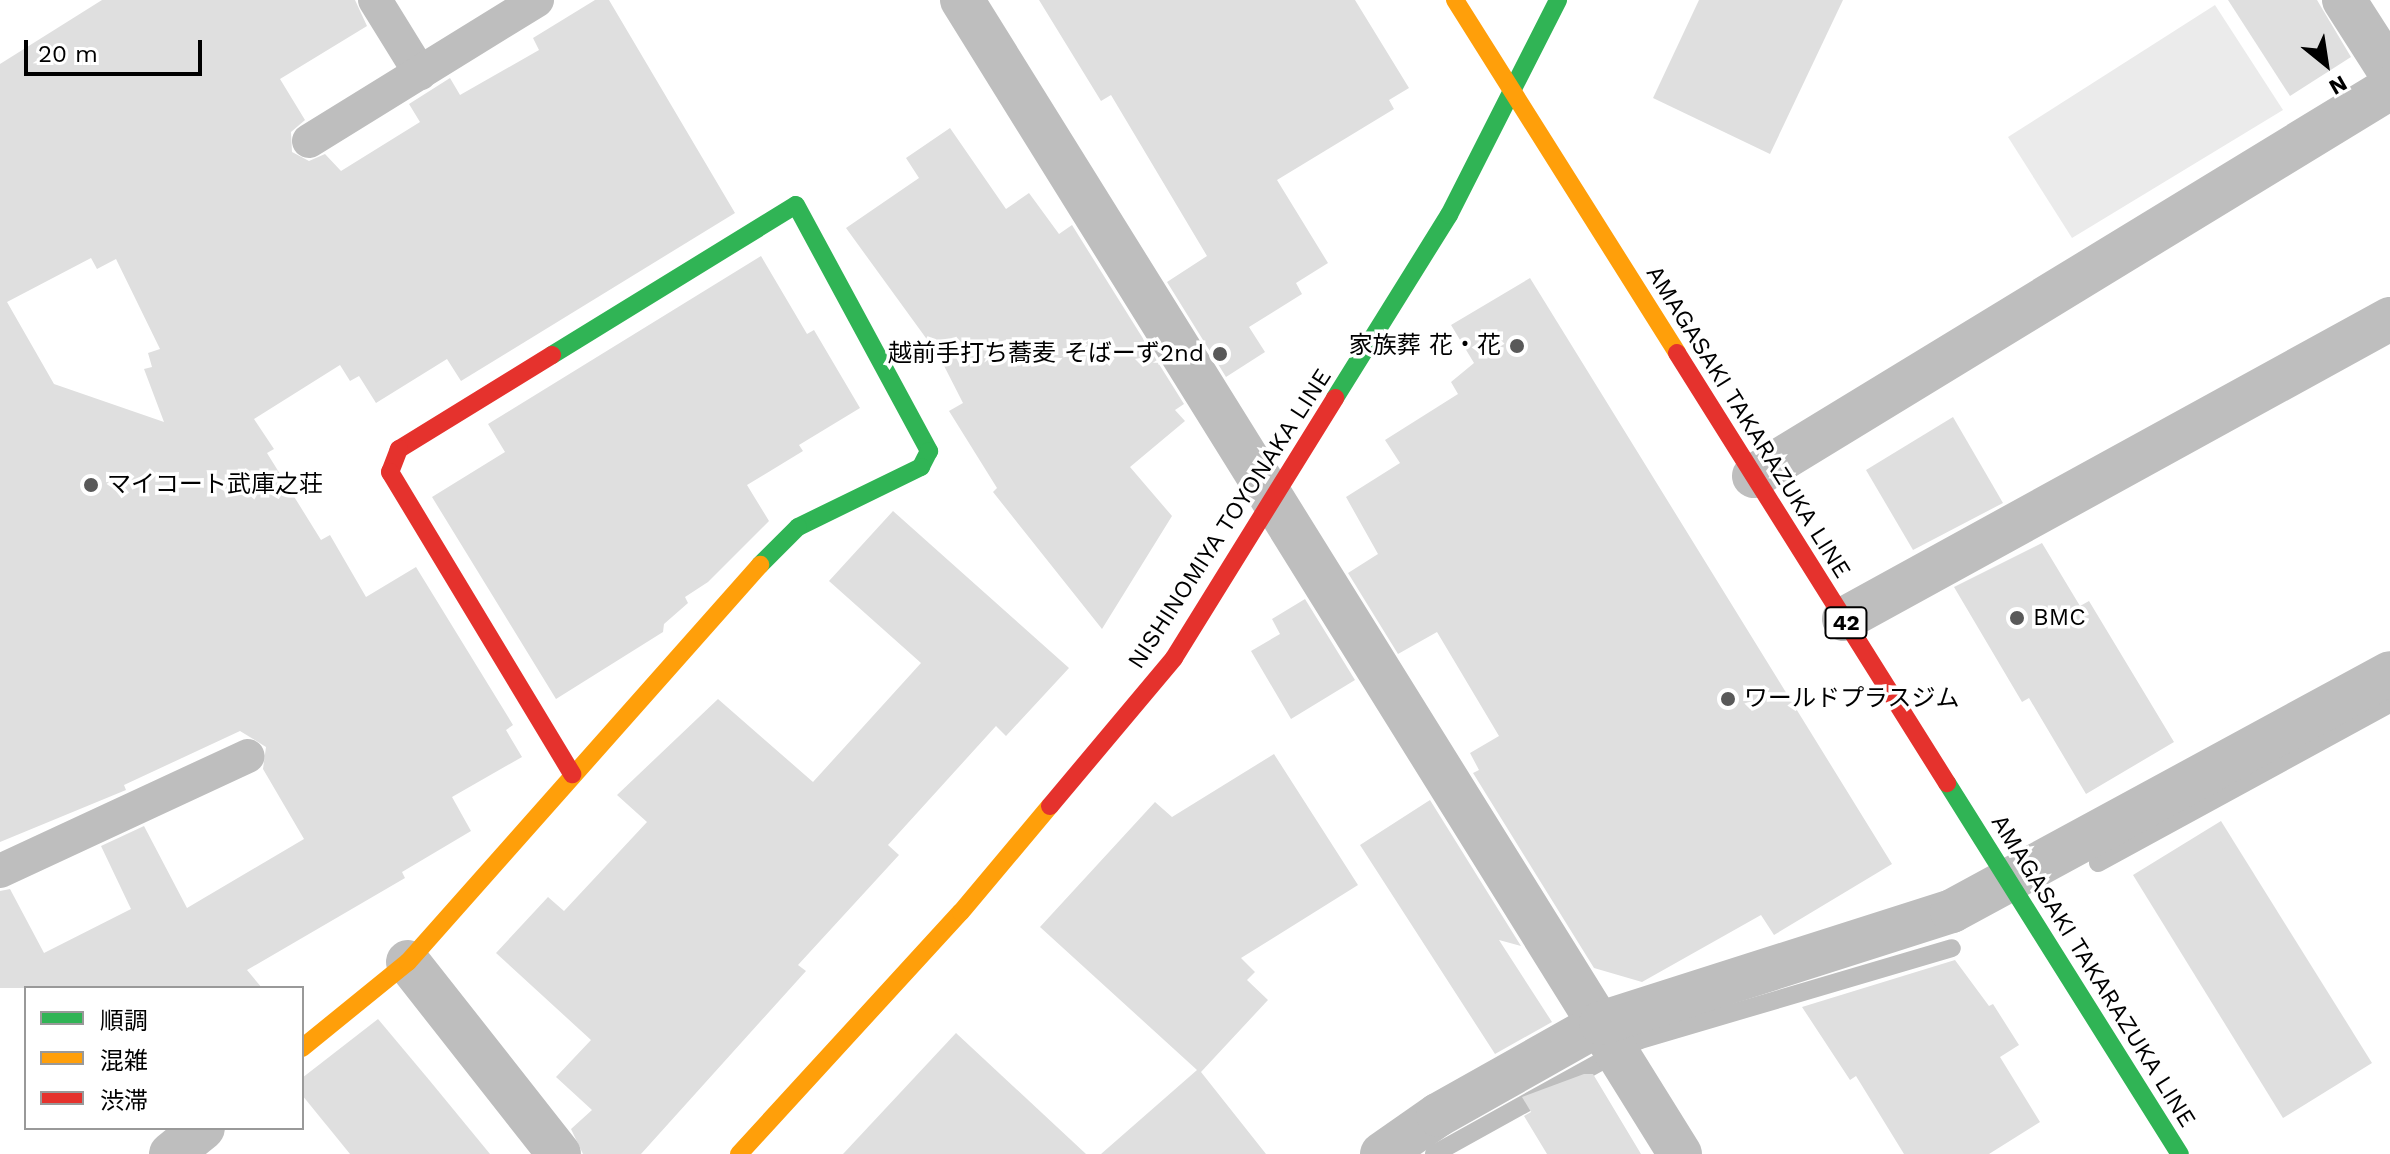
<!DOCTYPE html>
<html>
<head>
<meta charset="utf-8">
<style>
  body { margin:0 }
  #map { position:relative; width:2390px; height:1154px; overflow:hidden; background:#fff; font-family:"Work Sans","Noto Sans JP",sans-serif }
  div>[style] { position:absolute }
  .green>* { inset:0; background:#ebebeb }
  .stream>* { height:18px; margin:-9px; padding:0 9px; transform-origin:9px; border-radius:9px; background:#bebebe }
  .building>* { inset:0; background:#dfdfdf }
  .lane>* { height:34px; margin:-17px; padding:0 17px; transform-origin:17px; border-radius:17px; background:#bebebe }
  .street>* { height:44px; margin:-22px; padding:0 22px; transform-origin:22px; border-radius:22px; background:#bebebe }
  .fast>* { height:18px; margin:-9px; padding:0 9px; transform-origin:9px; border-radius:9px; background:#30b455 }
  .slow>* { height:18px; margin:-9px; padding:0 9px; transform-origin:9px; border-radius:9px; background:#ff9f0a }
  .jam>* { height:18px; margin:-9px; padding:0 9px; transform-origin:9px; border-radius:9px; background:#e5322d }
  .dots>* { width:22px; height:22px; translate:-50% -50%; box-sizing:border-box; border:4px solid #fff; border-radius:50% }
  span { translate:-50% -50%; white-space:nowrap; text-align:center; line-height:1.15; -webkit-text-stroke:7px #fff; paint-order:stroke }
  .shield-label span { padding:2px 6px; background:#fff; border:2px solid; border-radius:6px; -webkit-text-stroke-width:0 }
  .shield-label { font-size:22px; color:#000; font-weight:700 }
  .poi-label { font-size:24px; color:#000 }
  .right { translate:-100% -50%; text-align:right }
  .left { translate:0 -50%; text-align:left }
  .street-label { font-size:24px; color:#000 }
  .legend { position:absolute; left:24px; top:986px; width:280px; height:144px; box-sizing:border-box; background:#fff; border:2px solid #999; margin:0; padding:10px 14px; list-style:none; font-size:24px; color:#000 }
  .legend li { display:flex; align-items:center; gap:16px; height:40px }
  .legend b { width:40px; border:2px solid #999 }
  .north { position:absolute; left:2286px; top:24px; width:80px; height:80px; -webkit-text-stroke:6px #fff; paint-order:stroke; rotate:150deg; font-size:22px; font-weight:700; line-height:32px; text-align:center; color:#000 }
  .north::after { content:''; display:block; margin:auto; width:28px; height:36px; background:#000; clip-path:polygon(50% 0,100% 100%,50% 72%,0 100%) }
  .scale { position:absolute; left:24px; top:40px; width:178px; height:36px; box-sizing:border-box; border:4px solid #000; border-top:0; padding-left:10px; font-size:24px; line-height:28px; white-space:nowrap; color:#000; -webkit-text-stroke:6px #fff; paint-order:stroke }
</style>
</head>
<body>
<div id="map">
  <div class="green">
    <i style="clip-path:polygon(2215px 5px,2283px 110px,2072px 238px,2008px 137px)"></i>
  </div>
  <div class="stream">
    <i style="left:2098px;top:863px;width:332px;rotate:-28.6deg"></i>
    <i style="left:1434px;top:1154px;width:235px;rotate:-29deg"></i>
    <i style="left:1640px;top:1040px;width:325px;rotate:-16.4deg"></i>
  </div>
  <div class="building">
    <i style="clip-path:polygon(evenodd,102px 0,355px 0,367px 26px,280px 79px,305px 120px,291px 132px,292px 152px,309px 161px,325px 154px,341px 171px,420px 122px,409px 104px,450px 78px,460px 95px,539px 50px,533px 38px,595px 0,609px 0,735px 213px,461px 381px,447px 359px,376px 403px,359px 376px,350px 381px,340px 365px,254px 419px,274px 449px,267px 453px,321px 540px,330px 535px,366px 597px,416px 567px,513px 725px,506px 730px,522px 757px,452px 797px,471px 831px,402px 872px,405px 878px,247px 970px,262px 988px,0 988px,0 891px,10px 889px,44px 953px,131px 909px,101px 846px,144px 826px,187px 908px,304px 839px,263px 769px,266px 747px,240px 731px,124px 785px,126px 790px,0 842px,0 64px,102px 0,91px 258px,97px 269px,116px 259px,160px 349px,148px 353px,152px 367px,144px 369px,164px 422px,54px 384px,7px 302px,91px 258px)"></i>
    <i style="clip-path:polygon(1039px 0,1355px 0,1409px 88px,1389px 100px,1394px 109px,1277px 180px,1328px 263px,1296px 283px,1302px 294px,1249px 327px,1265px 352px,1226px 377px,1167px 282px,1207px 256px,1111px 95px,1101px 101px)"></i>
    <i style="clip-path:polygon(1699px 0,1843px 0,1770px 154px,1653px 98px)"></i>
    <i style="clip-path:polygon(2228px 0,2317px 0,2351px 57px,2290px 96px)"></i>
    <i style="clip-path:polygon(950px 128px,1006px 209px,1029px 193px,1059px 234px,1072px 225px,1184px 404px,1175px 410px,1185px 421px,1130px 467px,1172px 516px,1102px 629px,993px 492px,997px 488px,949px 411px,963px 403px,939px 356px,846px 228px,919px 178px,906px 158px)"></i>
    <i style="clip-path:polygon(761px 256px,807px 334px,814px 330px,860px 408px,799px 445px,803px 451px,747px 485px,769px 521px,708px 582px,685px 597px,688px 603px,664px 624px,663px 632px,556px 699px,432px 497px,505px 452px,488px 424px)"></i>
    <i style="clip-path:polygon(1530px 278px,1892px 864px,1774px 935px,1761px 915px,1642px 982px,1594px 968px,1473px 773px,1479px 770px,1470px 753px,1499px 736px,1437px 632px,1398px 654px,1348px 573px,1378px 554px,1346px 497px,1400px 463px,1385px 440px,1458px 394px,1451px 382px,1474px 363px,1451px 325px)"></i>
    <i style="clip-path:polygon(1953px 417px,2003px 503px,1913px 550px,1866px 470px)"></i>
    <i style="clip-path:polygon(893px 511px,1069px 668px,1006px 736px,996px 726px,888px 845px,899px 855px,798px 965px,806px 971px,641px 1154px,583px 1154px,571px 1129px,592px 1110px,556px 1077px,591px 1040px,496px 953px,548px 897px,564px 911px,647px 822px,617px 795px,718px 699px,813px 782px,921px 663px,829px 581px)"></i>
    <i style="clip-path:polygon(2042px 543px,2080px 606px,2089px 601px,2174px 742px,2086px 794px,2029px 698px,2022px 702px,1954px 587px)"></i>
    <i style="clip-path:polygon(1305px 599px,1355px 680px,1291px 719px,1251px 651px,1280px 634px,1272px 619px)"></i>
    <i style="clip-path:polygon(1274px 754px,1358px 885px,1241px 958px,1255px 972px,1247px 980px,1268px 1000px,1201px 1072px,1266px 1154px,1101px 1154px,1197px 1070px,1040px 927px,1155px 802px,1172px 817px)"></i>
    <i style="clip-path:polygon(1430px 800px,1521px 946px,1499px 940px,1552px 1022px,1495px 1054px,1360px 845px)"></i>
    <i style="clip-path:polygon(2221px 821px,2372px 1063px,2283px 1118px,2133px 875px)"></i>
    <i style="clip-path:polygon(1955px 960px,1989px 1006px,1993px 1004px,2019px 1045px,2000px 1057px,2040px 1122px,1989px 1154px,1904px 1154px,1856px 1076px,1850px 1080px,1802px 1007px)"></i>
    <i style="clip-path:polygon(378px 1019px,430px 1081px,490px 1154px,350px 1154px,302px 1095px,302px 1078px)"></i>
    <i style="clip-path:polygon(956px 1033px,1086px 1154px,843px 1154px)"></i>
    <i style="clip-path:polygon(1584px 1074px,1593px 1074px,1641px 1154px,1547px 1154px,1524px 1116px,1531px 1112px,1522px 1097px)"></i>
  </div>
  <div class="lane">
    <i style="left:375px;top:0;width:86px;rotate:58.3deg"></i>
    <i style="left:309px;top:141px;width:268px;rotate:-31.7deg"></i>
    <i style="left:0;top:871px;width:273px;rotate:-24.9deg"></i>
  </div>
  <div class="street">
    <i style="left:962px;top:0;width:1359px;rotate:58.11deg"></i>
    <i style="left:2344px;top:0;width:85px;rotate:57.4deg"></i>
    <i style="left:1754px;top:476px;width:745px;rotate:-31.39deg"></i>
    <i style="left:1844px;top:619px;width:623px;rotate:-28.79deg"></i>
    <i style="left:408px;top:962px;width:244px;rotate:51.8deg"></i>
    <i style="left:171px;top:1154px;width:41px;rotate:-39.1deg"></i>
    <i style="left:1382px;top:1154px;width:68px;rotate:-34.9deg"></i>
    <i style="left:1438px;top:1115px;width:187px;rotate:-29.4deg"></i>
    <i style="left:1601px;top:1023px;width:368px;rotate:-17.7deg"></i>
    <i style="left:1952px;top:911px;width:498px;rotate:-28.5deg"></i>
  </div>
  <div class="fast">
    <i style="left:552px;top:355px;width:286px;rotate:-31.6deg"></i>
    <i style="left:796px;top:205px;width:280px;rotate:61.6deg"></i>
    <i style="left:929px;top:451px;width:18px;rotate:117deg"></i>
    <i style="left:921px;top:467px;width:137px;rotate:154deg"></i>
    <i style="left:798px;top:527px;width:54px;rotate:135deg"></i>
    <i style="left:1335px;top:398px;width:216px;rotate:-58.1deg"></i>
    <i style="left:1449px;top:215px;width:241px;rotate:-63.1deg"></i>
    <i style="left:1947px;top:783px;width:438px;rotate:57.9deg"></i>
  </div>
  <div class="slow">
    <i style="left:1455px;top:0;width:417px;rotate:57.8deg"></i>
    <i style="left:302px;top:1048px;width:136px;rotate:-39.1deg"></i>
    <i style="left:408px;top:962px;width:531px;rotate:-48.44deg"></i>
    <i style="left:739px;top:1154px;width:328px;rotate:-47.5deg"></i>
    <i style="left:961px;top:912px;width:138px;rotate:-50deg"></i>
  </div>
  <div class="jam">
    <i style="left:1677px;top:353px;width:508px;rotate:57.88deg"></i>
    <i style="left:552px;top:355px;width:180px;rotate:148.4deg"></i>
    <i style="left:399px;top:449px;width:25px;rotate:111deg"></i>
    <i style="left:390px;top:472px;width:353px;rotate:58.9deg"></i>
    <i style="left:1050px;top:806px;width:193px;rotate:-50deg"></i>
    <i style="left:1174px;top:658px;width:306px;rotate:-58.2deg"></i>
  </div>
  <div class="dots">
    <i style="left:1517px;top:346px;background:#595959"></i>
    <i style="left:1220px;top:354px;background:#595959"></i>
    <i style="left:91px;top:485px;background:#595959"></i>
    <i style="left:2017px;top:618px;background:#595959"></i>
    <i style="left:1728px;top:699px;background:#595959"></i>
  </div>
  <div class="shield-label">
    <span style="left:1846px;top:623px">42</span>
  </div>
  <div class="poi-label">
    <span class="right" style="left:1501px;top:346px">家族葬 花・花</span>
    <span class="right" style="left:1204px;top:354px">越前手打ち蕎麦 そばーず2nd</span>
    <span class="left" style="left:107px;top:485px">マイコート武庫之荘</span>
    <span class="left" style="left:2033px;top:618px">BMC</span>
    <span class="left" style="left:1744px;top:699px">ワールドプラスジム</span>
  </div>
  <div class="street-label">
    <span style="left:1748px;top:422px;rotate:58deg">AMAGASAKI TAKARAZUKA LINE</span>
    <span style="left:1230px;top:519px;rotate:-57deg">NISHINOMIYA TOYONAKA LINE</span>
    <span style="left:2093px;top:971px;rotate:58deg">AMAGASAKI TAKARAZUKA LINE</span>
  </div>
  <ul class="legend">
  <li><b style="height:10px;background:#30b455"></b>順調</li>
  <li><b style="height:10px;background:#ff9f0a"></b>混雑</li>
  <li><b style="height:10px;background:#e5322d"></b>渋滞</li>
  </ul>
  <div class="north">N</div>
  <div class="scale">20 m</div>
</div>
</body>
</html>
